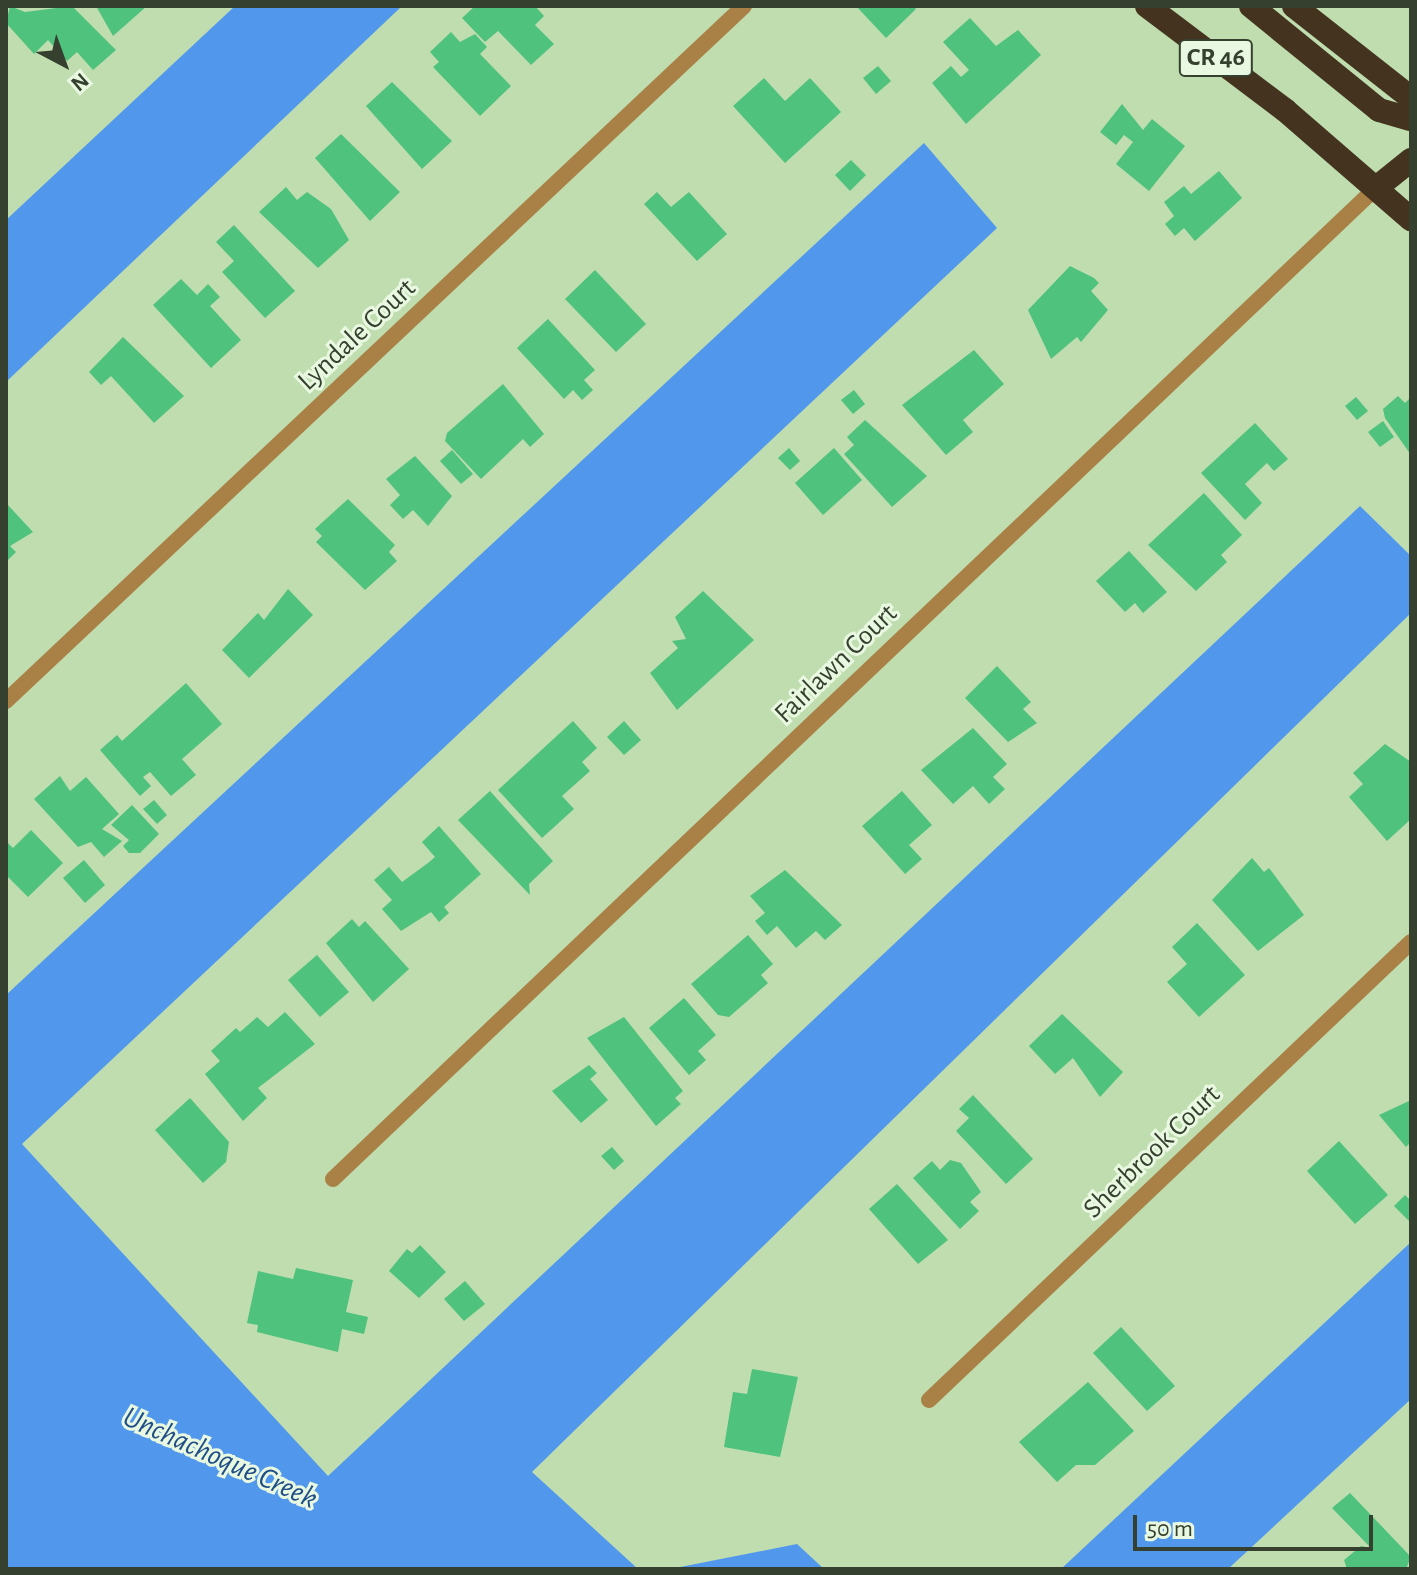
<!DOCTYPE html>
<html>
<head>
<meta charset="utf-8">
<style>
  body { margin:0 }
  #map { position:relative; width:1417px; height:1575px; overflow:hidden; background:#bfddaf; font-family:"Alegreya Sans",sans-serif }
  div>[style] { position:absolute }
  .water>* { inset:0; background:#5198ed }
  .building>* { inset:0; background:#4fc27d }
  .street>* { height:16px; margin:-8px; padding:0 8px; transform-origin:8px; border-radius:8px; background:#a98045 }
  .highway>* { height:24px; margin:-12px; padding:0 12px; transform-origin:12px; border-radius:12px; background:#44341f }
  span { translate:-50% -50%; white-space:nowrap; text-align:center; line-height:1.15; -webkit-text-stroke:6px #e9f8e1; paint-order:stroke }
  .shield-label span { padding:2px 6px; background:#e9f8e1; border:2px solid; border-radius:6px; -webkit-text-stroke-width:0 }
  .shield-label { font-size:26px; color:#35412e; font-weight:700 }
  .street-label { font-size:28px; color:#35412e }
  .water-label { font-size:30px; color:#204f87; font-style:italic }
  .frame { position:absolute; inset:0; border:8px solid #35412e; pointer-events:none }
  .north { position:absolute; left:24px; top:24px; width:80px; height:80px; -webkit-text-stroke:6px #e9f8e1; paint-order:stroke; rotate:139deg; font-size:22px; font-weight:700; line-height:32px; text-align:center; color:#35412e }
  .north::after { content:''; display:block; margin:auto; width:28px; height:36px; background:#35412e; clip-path:polygon(50% 0,100% 100%,50% 72%,0 100%) }
  .scale { position:absolute; left:1133px; top:1515px; width:240px; height:36px; box-sizing:border-box; border:4px solid #35412e; border-top:0; padding-left:10px; font-size:24px; line-height:28px; white-space:nowrap; color:#35412e; -webkit-text-stroke:6px #e9f8e1; paint-order:stroke }
</style>
</head>
<body>
<div id="map">
  <div class="water">
    <i style="clip-path:polygon(235px 6px,402px 6px,6px 382px,6px 220px)"></i>
    <i style="clip-path:polygon(924px 143px,997px 228px,22px 1144px,328px 1476px,1360px 506px,1411px 556px,1411px 613px,532px 1472px,638px 1569px,6px 1569px,6px 995px)"></i>
    <i style="clip-path:polygon(1411px 1242px,1411px 1399px,1228px 1569px,1061px 1569px)"></i>
    <i style="clip-path:polygon(797px 1544px,824px 1569px,670px 1569px)"></i>
  </div>
  <div class="building">
    <i style="clip-path:polygon(10px 6px,25px 12px,72px 6px,116px 50px,93px 70px,77px 52px,67px 61px,48px 40px,34px 54px,6px 23px)"></i>
    <i style="clip-path:polygon(96px 6px,147px 6px,113px 36px)"></i>
    <i style="clip-path:polygon(475px 6px,535px 6px,544px 16px,535px 25px,554px 44px,531px 65px,498px 31px,485px 42px,462px 18px)"></i>
    <i style="clip-path:polygon(856px 6px,913px 6px,916px 9px,886px 38px)"></i>
    <i style="clip-path:polygon(970px 18px,996px 46px,1018px 30px,1041px 55px,966px 124px,932px 83px,951px 66px,961px 77px,969px 70px,943px 42px)"></i>
    <i style="clip-path:polygon(451px 32px,460px 42px,475px 34px,487px 47px,480px 54px,511px 86px,480px 116px,433px 67px,439px 62px,430px 52px)"></i>
    <i style="clip-path:polygon(878px 66px,891px 81px,876px 94px,863px 78px)"></i>
    <i style="clip-path:polygon(764px 78px,785px 101px,810px 78px,841px 112px,785px 163px,733px 106px)"></i>
    <i style="clip-path:polygon(392px 82px,452px 141px,422px 169px,366px 106px)"></i>
    <i style="clip-path:polygon(1122px 104px,1143px 130px,1152px 119px,1185px 146px,1149px 191px,1116px 164px,1133px 142px,1124px 135px,1116px 145px,1100px 132px)"></i>
    <i style="clip-path:polygon(341px 134px,400px 192px,370px 221px,315px 158px)"></i>
    <i style="clip-path:polygon(851px 160px,866px 175px,850px 191px,835px 175px)"></i>
    <i style="clip-path:polygon(1219px 171px,1242px 198px,1195px 241px,1184px 228px,1175px 236px,1165px 224px,1174px 216px,1164px 202px,1184px 186px,1191px 194px)"></i>
    <i style="clip-path:polygon(286px 187px,297px 200px,307px 192px,331px 209px,349px 240px,318px 268px,259px 212px)"></i>
    <i style="clip-path:polygon(657px 192px,671px 207px,689px 192px,727px 234px,697px 261px,644px 204px)"></i>
    <i style="clip-path:polygon(234px 225px,295px 291px,265px 318px,222px 272px,234px 261px,216px 242px)"></i>
    <i style="clip-path:polygon(1070px 266px,1094px 278px,1099px 283px,1091px 291px,1108px 310px,1081px 342px,1077px 337px,1051px 359px,1028px 310px)"></i>
    <i style="clip-path:polygon(595px 270px,646px 324px,616px 352px,565px 299px)"></i>
    <i style="clip-path:polygon(181px 279px,197px 295px,208px 284px,220px 297px,210px 306px,241px 340px,211px 368px,153px 305px)"></i>
    <i style="clip-path:polygon(548px 319px,595px 370px,584px 380px,593px 390px,582px 400px,573px 390px,564px 399px,517px 348px)"></i>
    <i style="clip-path:polygon(123px 337px,184px 396px,154px 423px,111px 376px,101px 385px,89px 372px)"></i>
    <i style="clip-path:polygon(974px 350px,1004px 384px,963px 420px,973px 432px,946px 455px,902px 405px)"></i>
    <i style="clip-path:polygon(503px 384px,544px 434px,530px 447px,523px 439px,481px 479px,445px 441px,447px 433px)"></i>
    <i style="clip-path:polygon(854px 390px,865px 404px,853px 414px,841px 400px)"></i>
    <i style="clip-path:polygon(1398px 396px,1405px 403px,1411px 397px,1411px 455px,1385px 418px,1383px 409px)"></i>
    <i style="clip-path:polygon(1356px 397px,1368px 411px,1357px 420px,1345px 406px)"></i>
    <i style="clip-path:polygon(865px 420px,927px 476px,892px 507px,844px 454px,854px 445px,847px 437px)"></i>
    <i style="clip-path:polygon(1383px 421px,1394px 437px,1380px 447px,1368px 432px)"></i>
    <i style="clip-path:polygon(1255px 423px,1288px 459px,1274px 471px,1267px 463px,1245px 484px,1262px 503px,1245px 520px,1201px 473px)"></i>
    <i style="clip-path:polygon(789px 448px,800px 461px,790px 470px,778px 458px)"></i>
    <i style="clip-path:polygon(834px 448px,862px 480px,823px 515px,795px 483px)"></i>
    <i style="clip-path:polygon(452px 450px,473px 474px,461px 484px,440px 461px)"></i>
    <i style="clip-path:polygon(415px 456px,452px 496px,428px 526px,413px 510px,403px 519px,390px 505px,400px 495px,386px 479px)"></i>
    <i style="clip-path:polygon(1204px 493px,1242px 535px,1221px 555px,1227px 562px,1196px 591px,1148px 545px)"></i>
    <i style="clip-path:polygon(348px 499px,395px 545px,389px 552px,397px 561px,365px 590px,316px 542px,322px 536px,315px 529px)"></i>
    <i style="clip-path:polygon(6px 503px,33px 532px,10px 546px,16px 552px,6px 562px)"></i>
    <i style="clip-path:polygon(1129px 551px,1167px 592px,1143px 613px,1135px 603px,1125px 612px,1096px 581px)"></i>
    <i style="clip-path:polygon(288px 589px,313px 615px,249px 678px,222px 650px,258px 613px,264px 620px)"></i>
    <i style="clip-path:polygon(703px 591px,754px 640px,677px 710px,650px 673px,678px 648px,672px 641px,686px 639px,675px 617px)"></i>
    <i style="clip-path:polygon(997px 666px,1031px 702px,1023px 709px,1037px 723px,1008px 742px,965px 698px)"></i>
    <i style="clip-path:polygon(186px 683px,222px 724px,182px 759px,196px 775px,171px 796px,150px 772px,143px 777px,151px 786px,140px 796px,100px 750px,117px 735px,122px 741px)"></i>
    <i style="clip-path:polygon(573px 721px,597px 748px,582px 762px,590px 771px,562px 796px,574px 809px,542px 838px,498px 790px)"></i>
    <i style="clip-path:polygon(624px 721px,641px 740px,624px 755px,607px 737px)"></i>
    <i style="clip-path:polygon(973px 728px,1007px 764px,993px 777px,1005px 789px,989px 804px,973px 786px,953px 804px,921px 770px)"></i>
    <i style="clip-path:polygon(1385px 744px,1411px 762px,1411px 819px,1387px 841px,1349px 797px,1363px 784px,1353px 773px)"></i>
    <i style="clip-path:polygon(60px 776px,70px 791px,86px 777px,119px 814px,102px 829px,122px 841px,104px 857px,91px 842px,78px 847px,34px 799px)"></i>
    <i style="clip-path:polygon(490px 791px,553px 861px,529px 884px,530px 895px,458px 820px)"></i>
    <i style="clip-path:polygon(902px 791px,932px 825px,909px 845px,922px 859px,905px 874px,862px 826px)"></i>
    <i style="clip-path:polygon(154px 800px,167px 815px,157px 824px,143px 809px)"></i>
    <i style="clip-path:polygon(132px 805px,159px 834px,140px 853px,129px 853px,123px 846px,129px 840px,111px 825px)"></i>
    <i style="clip-path:polygon(439px 826px,481px 874px,444px 907px,449px 913px,439px 922px,431px 912px,401px 931px,382px 909px,392px 900px,374px 880px,389px 867px,402px 882px,428px 863px,435px 857px,422px 842px)"></i>
    <i style="clip-path:polygon(31px 830px,63px 863px,28px 897px,6px 875px,6px 841px,13px 848px)"></i>
    <i style="clip-path:polygon(1252px 858px,1264px 872px,1269px 868px,1304px 915px,1258px 951px,1212px 900px)"></i>
    <i style="clip-path:polygon(84px 860px,105px 885px,85px 903px,63px 878px)"></i>
    <i style="clip-path:polygon(785px 870px,842px 925px,825px 940px,816px 931px,796px 948px,777px 926px,767px 935px,755px 921px,765px 913px,750px 896px)"></i>
    <i style="clip-path:polygon(352px 919px,359px 927px,365px 921px,409px 969px,373px 1002px,326px 943px)"></i>
    <i style="clip-path:polygon(1197px 923px,1245px 975px,1199px 1017px,1167px 982px,1187px 964px,1172px 947px)"></i>
    <i style="clip-path:polygon(748px 935px,773px 964px,761px 975px,768px 983px,729px 1017px,718px 1015px,691px 984px)"></i>
    <i style="clip-path:polygon(317px 955px,349px 992px,320px 1017px,288px 980px)"></i>
    <i style="clip-path:polygon(684px 998px,716px 1035px,698px 1051px,706px 1060px,689px 1075px,649px 1028px)"></i>
    <i style="clip-path:polygon(285px 1012px,315px 1044px,258px 1088px,267px 1098px,243px 1121px,205px 1074px,220px 1061px,211px 1051px,236px 1028px,240px 1032px,257px 1017px,268px 1027px)"></i>
    <i style="clip-path:polygon(1062px 1014px,1123px 1072px,1100px 1097px,1073px 1058px,1055px 1074px,1029px 1046px)"></i>
    <i style="clip-path:polygon(624px 1017px,683px 1091px,675px 1098px,681px 1104px,656px 1126px,587px 1038px)"></i>
    <i style="clip-path:polygon(589px 1065px,597px 1073px,590px 1079px,608px 1100px,581px 1123px,552px 1091px)"></i>
    <i style="clip-path:polygon(973px 1095px,1033px 1159px,1006px 1184px,956px 1131px,969px 1118px,959px 1109px)"></i>
    <i style="clip-path:polygon(190px 1098px,229px 1142px,226px 1162px,203px 1183px,155px 1130px)"></i>
    <i style="clip-path:polygon(1409px 1101px,1411px 1142px,1406px 1147px,1379px 1115px)"></i>
    <i style="clip-path:polygon(1339px 1141px,1388px 1195px,1355px 1224px,1307px 1171px)"></i>
    <i style="clip-path:polygon(612px 1147px,624px 1161px,614px 1170px,601px 1156px)"></i>
    <i style="clip-path:polygon(950px 1160px,961px 1163px,981px 1192px,970px 1202px,979px 1211px,960px 1229px,913px 1178px,932px 1161px,940px 1170px)"></i>
    <i style="clip-path:polygon(897px 1184px,948px 1240px,918px 1264px,869px 1209px)"></i>
    <i style="clip-path:polygon(1405px 1195px,1411px 1201px,1409px 1221px,1394px 1206px)"></i>
    <i style="clip-path:polygon(420px 1245px,446px 1272px,419px 1298px,389px 1271px,407px 1249px,412px 1253px)"></i>
    <i style="clip-path:polygon(296px 1268px,353px 1280px,346px 1312px,368px 1317px,364px 1334px,342px 1329px,338px 1352px,257px 1332px,258px 1325px,247px 1323px,258px 1271px,293px 1279px)"></i>
    <i style="clip-path:polygon(465px 1281px,485px 1304px,464px 1321px,444px 1299px)"></i>
    <i style="clip-path:polygon(1121px 1327px,1175px 1386px,1147px 1411px,1093px 1353px)"></i>
    <i style="clip-path:polygon(752px 1369px,798px 1377px,780px 1457px,724px 1447px,733px 1392px,747px 1394px)"></i>
    <i style="clip-path:polygon(1088px 1382px,1134px 1431px,1095px 1465px,1076px 1465px,1057px 1482px,1019px 1442px)"></i>
    <i style="clip-path:polygon(1350px 1493px,1411px 1557px,1406px 1569px,1347px 1569px,1344px 1560px,1361px 1546px,1371px 1548px,1332px 1508px)"></i>
  </div>
  <div class="street">
    <i style="left:6px;top:701px;width:1014px;rotate:-43.28deg"></i>
    <i style="left:333px;top:1179px;width:1439px;rotate:-43.54deg"></i>
    <i style="left:929px;top:1400px;width:665px;rotate:-43.54deg"></i>
  </div>
  <div class="highway">
    <i style="left:1147px;top:6px;width:173px;rotate:37deg"></i>
    <i style="left:1285px;top:110px;width:167px;rotate:40.9deg"></i>
    <i style="left:1251px;top:6px;width:165px;rotate:39.1deg"></i>
    <i style="left:1379px;top:110px;width:33px;rotate:16deg"></i>
    <i style="left:1294px;top:6px;width:149px;rotate:38.2deg"></i>
    <i style="left:1376px;top:188px;width:45px;rotate:-38.7deg"></i>
  </div>
  <div class="shield-label">
    <span style="left:1216px;top:58px">CR 46</span>
  </div>
  <div class="street-label">
    <span style="left:357px;top:335px;rotate:-43deg">Lyndale Court</span>
    <span style="left:836px;top:664px;rotate:-44deg">Fairlawn Court</span>
    <span style="left:1152px;top:1152px;rotate:-44deg">Sherbrook Court</span>
  </div>
  <div class="water-label">
    <span style="left:220px;top:1458px;rotate:24deg">Unchachoque Creek</span>
  </div>
  <div class="frame"></div>
  <div class="north">N</div>
  <div class="scale">50 m</div>
</div>
</body>
</html>
